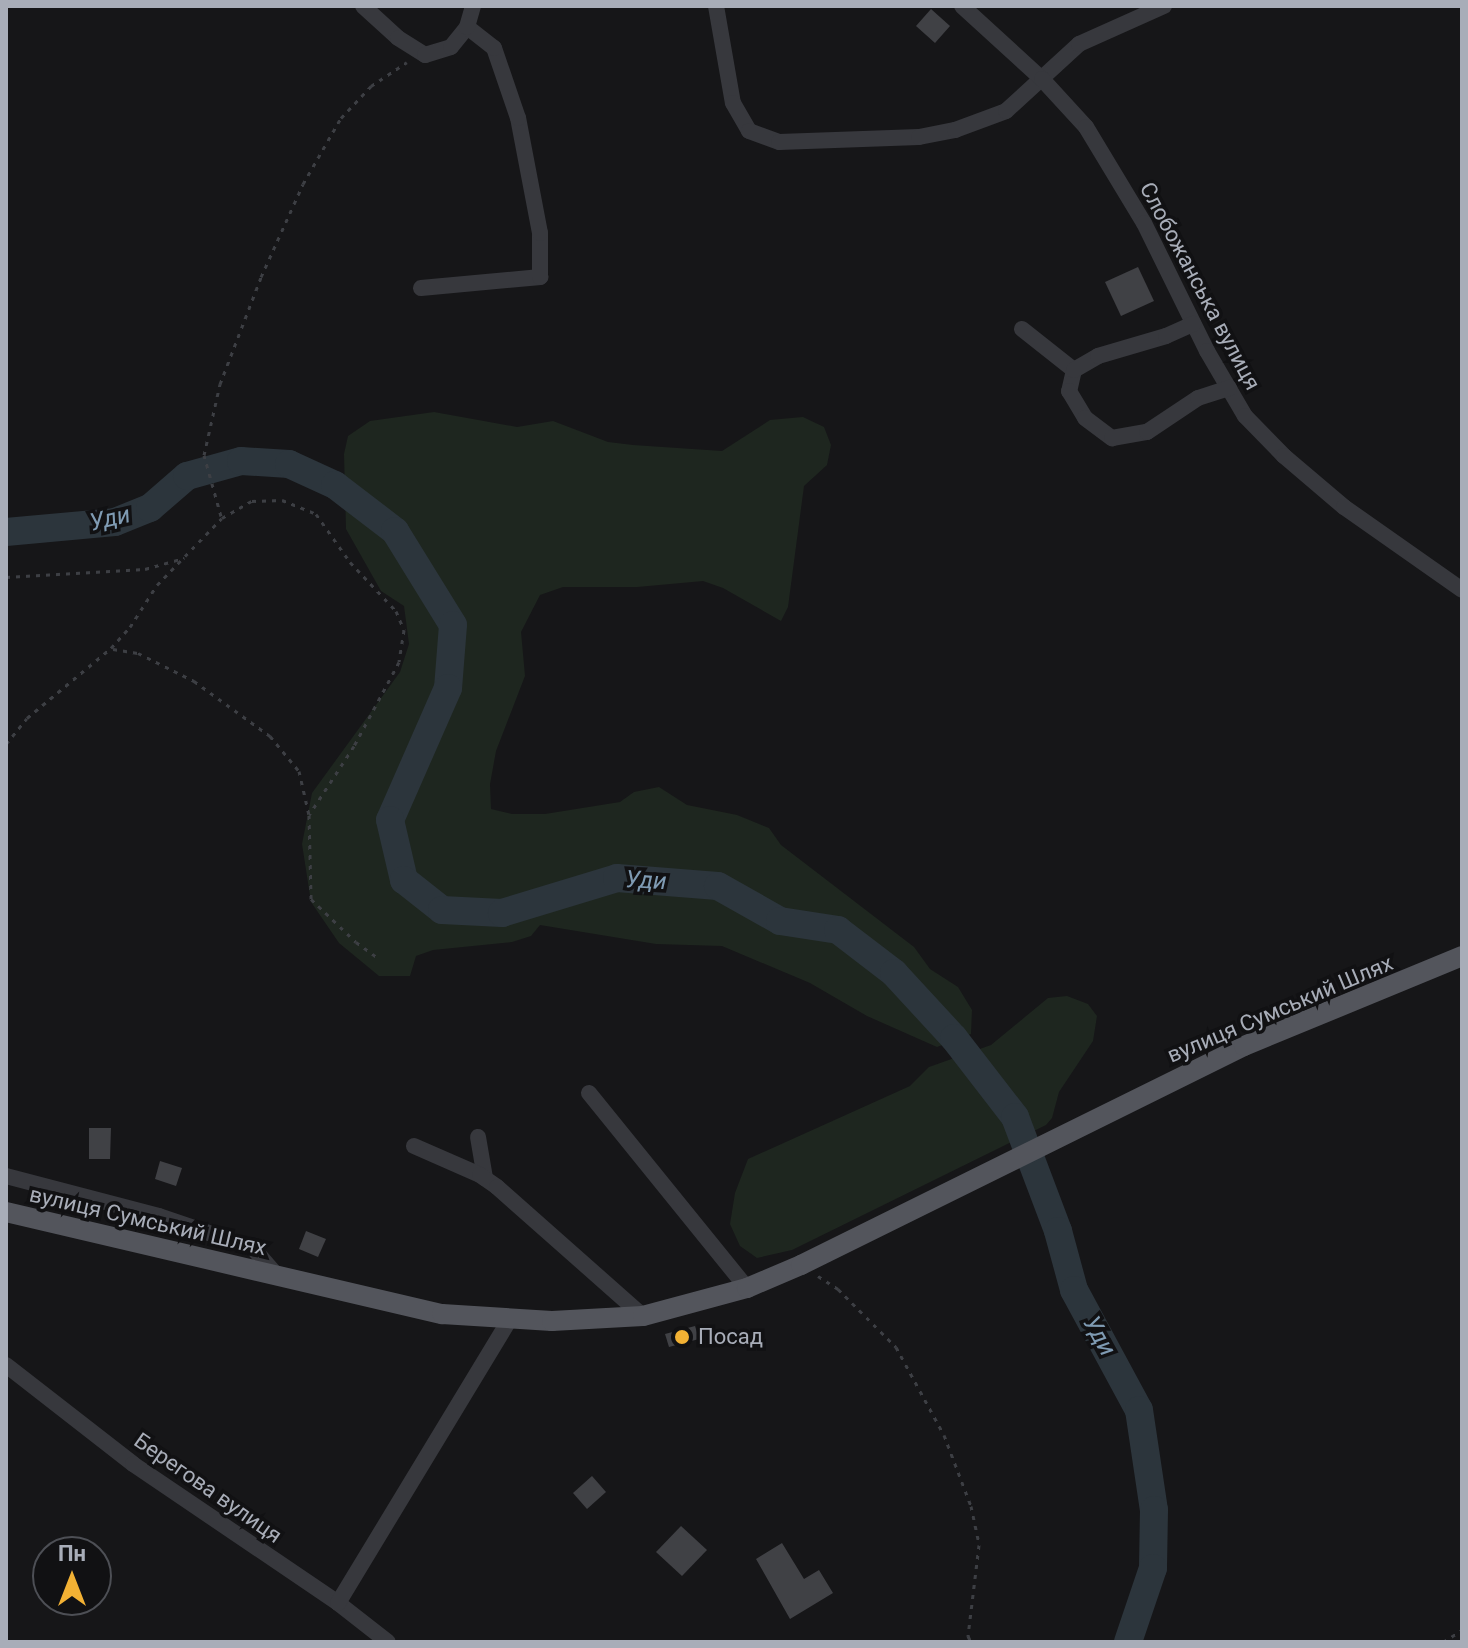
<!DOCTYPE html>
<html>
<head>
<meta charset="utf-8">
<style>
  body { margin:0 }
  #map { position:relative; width:1468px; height:1648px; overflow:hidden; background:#161618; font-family:Roboto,sans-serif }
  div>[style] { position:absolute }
  .green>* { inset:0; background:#1e261f }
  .river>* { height:28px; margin:-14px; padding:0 14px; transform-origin:14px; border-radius:14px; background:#2c353c }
  .building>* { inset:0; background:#404145 }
  .path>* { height:3px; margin-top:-1.5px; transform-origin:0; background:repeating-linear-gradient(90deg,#3d3f44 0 4px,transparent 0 10px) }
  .minor>* { height:16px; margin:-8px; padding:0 8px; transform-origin:8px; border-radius:8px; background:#37383d }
  .major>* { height:20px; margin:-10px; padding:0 10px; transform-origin:10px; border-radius:10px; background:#53555c }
  .dots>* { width:22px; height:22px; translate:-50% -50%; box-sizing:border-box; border:4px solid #111113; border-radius:50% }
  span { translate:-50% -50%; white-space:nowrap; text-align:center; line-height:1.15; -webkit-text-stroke:7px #111113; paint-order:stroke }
  .street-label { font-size:22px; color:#a8adb8 }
  .poi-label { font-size:22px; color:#a8adb8 }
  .left { translate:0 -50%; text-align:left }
  .water-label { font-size:24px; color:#7f9bb3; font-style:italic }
  .frame { position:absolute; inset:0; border:8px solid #a8adb8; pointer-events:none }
  .north { position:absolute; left:32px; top:1536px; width:80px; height:80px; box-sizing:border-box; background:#111113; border:2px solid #4d4f55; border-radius:50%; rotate:0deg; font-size:22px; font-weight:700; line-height:32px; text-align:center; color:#a8adb8 }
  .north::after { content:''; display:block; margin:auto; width:28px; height:36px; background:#f2b134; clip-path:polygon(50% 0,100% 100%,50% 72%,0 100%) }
</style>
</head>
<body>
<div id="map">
  <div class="green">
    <i style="clip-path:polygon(434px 412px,517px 427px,553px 421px,608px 442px,633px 445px,722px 451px,770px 420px,803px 417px,824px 427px,831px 445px,827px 465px,804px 486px,788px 607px,781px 621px,723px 588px,703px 581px,637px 587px,563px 587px,540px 595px,521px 632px,525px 676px,496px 751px,490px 784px,491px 809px,512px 814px,545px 814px,620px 802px,634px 792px,659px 787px,687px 805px,737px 815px,769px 828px,781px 845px,914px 947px,930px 969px,958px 987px,972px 1010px,971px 1034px,937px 1047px,867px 1016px,810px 983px,722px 946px,656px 944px,540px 925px,531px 936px,512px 942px,433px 950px,416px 956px,410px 976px,379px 976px,339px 943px,311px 902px,302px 844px,312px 793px,400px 672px,409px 644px,404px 606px,381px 591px,346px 529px,344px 454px,348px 436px,370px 421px)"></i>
    <i style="clip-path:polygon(1067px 996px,1088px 1004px,1097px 1016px,1093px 1041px,1059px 1092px,1052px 1118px,1046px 1125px,792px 1250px,757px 1258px,740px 1246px,730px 1224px,735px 1193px,748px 1159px,910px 1086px,929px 1067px,991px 1045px,1048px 998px)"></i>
  </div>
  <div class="river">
    <i style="left:6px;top:532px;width:109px;rotate:-5.2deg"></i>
    <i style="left:115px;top:522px;width:38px;rotate:-22deg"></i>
    <i style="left:150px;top:508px;width:49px;rotate:-40.9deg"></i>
    <i style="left:187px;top:476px;width:56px;rotate:-15.5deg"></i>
    <i style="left:241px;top:461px;width:48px;rotate:3.6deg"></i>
    <i style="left:289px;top:464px;width:51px;rotate:24.5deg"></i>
    <i style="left:335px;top:485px;width:76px;rotate:37.5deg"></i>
    <i style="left:395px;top:531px;width:110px;rotate:58.3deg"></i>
    <i style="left:453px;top:625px;width:63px;rotate:94.5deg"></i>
    <i style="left:448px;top:688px;width:144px;rotate:113.7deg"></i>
    <i style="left:390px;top:820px;width:62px;rotate:76.9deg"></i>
    <i style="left:404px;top:880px;width:48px;rotate:38.3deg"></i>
    <i style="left:442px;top:910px;width:60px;rotate:2.9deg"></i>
    <i style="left:502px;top:913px;width:120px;rotate:-16.9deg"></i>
    <i style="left:617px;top:878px;width:101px;rotate:4.5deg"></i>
    <i style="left:718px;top:886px;width:71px;rotate:29.4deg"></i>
    <i style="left:780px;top:921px;width:59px;rotate:8.8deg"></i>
    <i style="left:838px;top:930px;width:71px;rotate:37.5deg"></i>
    <i style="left:894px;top:973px;width:88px;rotate:47.3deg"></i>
    <i style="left:954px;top:1038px;width:100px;rotate:52.3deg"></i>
    <i style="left:1015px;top:1117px;width:122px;rotate:69.3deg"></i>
    <i style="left:1058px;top:1231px;width:61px;rotate:74.8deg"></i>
    <i style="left:1074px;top:1290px;width:136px;rotate:61.6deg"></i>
    <i style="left:1139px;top:1410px;width:101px;rotate:81.5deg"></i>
    <i style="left:1154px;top:1510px;width:58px;rotate:91deg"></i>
    <i style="left:1153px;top:1568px;width:78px;rotate:108.7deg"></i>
  </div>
  <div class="building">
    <i style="clip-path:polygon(931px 9px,950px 26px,935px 43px,916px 26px)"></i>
    <i style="clip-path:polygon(1138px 267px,1154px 301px,1121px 316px,1105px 282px)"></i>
    <i style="clip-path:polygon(89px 1128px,111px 1128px,110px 1159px,89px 1159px)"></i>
    <i style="clip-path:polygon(160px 1161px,182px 1168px,176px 1186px,155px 1179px)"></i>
    <i style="clip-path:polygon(306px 1231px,326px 1239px,318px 1257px,299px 1249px)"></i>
    <i style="clip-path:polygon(695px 1326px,699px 1339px,669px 1347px,665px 1334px)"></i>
    <i style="clip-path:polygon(592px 1476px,606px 1492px,587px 1509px,573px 1493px)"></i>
    <i style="clip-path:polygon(681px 1526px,707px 1550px,682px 1576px,656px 1552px)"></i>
    <i style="clip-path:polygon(782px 1543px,804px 1579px,819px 1570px,833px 1593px,790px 1619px,756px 1559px)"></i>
  </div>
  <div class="path">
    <i style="left:221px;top:516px;width:63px;rotate:-105.6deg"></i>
    <i style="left:204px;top:455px;width:73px;rotate:-77.3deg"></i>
    <i style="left:220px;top:384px;width:115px;rotate:-69deg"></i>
    <i style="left:261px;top:277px;width:102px;rotate:-65.7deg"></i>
    <i style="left:303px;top:184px;width:76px;rotate:-60.1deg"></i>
    <i style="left:341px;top:118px;width:44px;rotate:-46.8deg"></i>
    <i style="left:371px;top:86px;width:43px;rotate:-33.7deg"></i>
    <i style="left:6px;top:577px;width:139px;rotate:-3.3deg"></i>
    <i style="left:145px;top:569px;width:41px;rotate:-15.8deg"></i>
    <i style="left:113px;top:649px;width:25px;rotate:9deg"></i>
    <i style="left:138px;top:653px;width:63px;rotate:26.6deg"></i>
    <i style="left:194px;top:681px;width:94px;rotate:35.9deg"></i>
    <i style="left:270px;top:736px;width:45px;rotate:50.4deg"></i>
    <i style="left:299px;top:771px;width:45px;rotate:77.2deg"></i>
    <i style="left:6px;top:744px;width:33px;rotate:-51deg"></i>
    <i style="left:27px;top:718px;width:109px;rotate:-39.8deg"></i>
    <i style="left:111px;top:648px;width:28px;rotate:-48deg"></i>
    <i style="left:130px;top:627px;width:50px;rotate:-57.3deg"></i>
    <i style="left:157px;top:585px;width:93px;rotate:-45.9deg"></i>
    <i style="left:222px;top:518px;width:34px;rotate:-30deg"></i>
    <i style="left:252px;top:501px;width:30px;rotate:-2deg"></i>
    <i style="left:282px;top:500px;width:37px;rotate:22deg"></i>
    <i style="left:316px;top:514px;width:59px;rotate:54.7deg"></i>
    <i style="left:350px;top:562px;width:67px;rotate:46.8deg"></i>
    <i style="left:396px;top:611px;width:21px;rotate:67deg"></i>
    <i style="left:404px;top:630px;width:32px;rotate:99deg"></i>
    <i style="left:399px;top:662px;width:95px;rotate:118.2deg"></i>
    <i style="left:354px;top:746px;width:82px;rotate:123.1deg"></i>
    <i style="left:309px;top:815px;width:84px;rotate:88.6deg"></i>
    <i style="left:311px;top:899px;width:62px;rotate:43.7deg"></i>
    <i style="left:356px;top:942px;width:27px;rotate:36deg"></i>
    <i style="left:818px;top:1276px;width:24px;rotate:33deg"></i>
    <i style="left:838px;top:1289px;width:82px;rotate:45deg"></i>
    <i style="left:896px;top:1347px;width:100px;rotate:61.4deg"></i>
    <i style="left:944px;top:1435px;width:76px;rotate:69.2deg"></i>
    <i style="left:971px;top:1506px;width:40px;rotate:78deg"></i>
    <i style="left:979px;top:1545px;width:92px;rotate:96.9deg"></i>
    <i style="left:968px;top:1636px;width:7px;rotate:63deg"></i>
    <i style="left:1443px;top:1642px;width:22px;rotate:-32deg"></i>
  </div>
  <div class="minor">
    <i style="left:363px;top:6px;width:47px;rotate:42.4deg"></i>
    <i style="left:398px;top:38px;width:32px;rotate:32deg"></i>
    <i style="left:425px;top:55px;width:27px;rotate:-17deg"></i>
    <i style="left:451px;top:47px;width:26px;rotate:-51deg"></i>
    <i style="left:716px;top:6px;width:98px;rotate:80.1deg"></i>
    <i style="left:733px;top:103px;width:32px;rotate:60deg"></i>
    <i style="left:749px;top:131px;width:32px;rotate:20deg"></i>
    <i style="left:779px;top:142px;width:140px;rotate:-2deg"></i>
    <i style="left:919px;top:137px;width:37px;rotate:-11deg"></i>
    <i style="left:955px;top:130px;width:54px;rotate:-20.4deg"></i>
    <i style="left:1006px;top:111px;width:99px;rotate:-42.5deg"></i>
    <i style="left:1079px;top:44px;width:93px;rotate:-24.1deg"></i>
    <i style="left:962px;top:6px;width:108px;rotate:42.4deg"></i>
    <i style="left:1042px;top:79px;width:65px;rotate:47.5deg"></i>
    <i style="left:1086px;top:127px;width:112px;rotate:58.9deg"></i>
    <i style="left:1144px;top:223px;width:143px;rotate:63.8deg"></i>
    <i style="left:1207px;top:351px;width:75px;rotate:59.7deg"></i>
    <i style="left:1245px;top:416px;width:56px;rotate:45.7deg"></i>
    <i style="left:1284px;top:456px;width:79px;rotate:40.4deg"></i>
    <i style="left:1344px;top:507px;width:144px;rotate:35.1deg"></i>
    <i style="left:421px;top:288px;width:120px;rotate:-5.3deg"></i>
    <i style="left:540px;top:277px;width:44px;rotate:-90deg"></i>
    <i style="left:540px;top:233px;width:117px;rotate:-100.8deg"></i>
    <i style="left:518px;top:118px;width:74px;rotate:-108.9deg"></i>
    <i style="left:494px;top:48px;width:34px;rotate:-142deg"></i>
    <i style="left:467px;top:27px;width:22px;rotate:-74deg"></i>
    <i style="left:1022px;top:329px;width:66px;rotate:38.3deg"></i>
    <i style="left:1074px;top:370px;width:22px;rotate:103deg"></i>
    <i style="left:1069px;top:391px;width:31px;rotate:59deg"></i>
    <i style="left:1085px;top:418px;width:34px;rotate:37deg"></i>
    <i style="left:1112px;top:438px;width:36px;rotate:-10deg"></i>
    <i style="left:1147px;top:432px;width:61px;rotate:-33.7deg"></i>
    <i style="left:1198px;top:398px;width:33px;rotate:-18deg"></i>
    <i style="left:1074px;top:370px;width:28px;rotate:-30deg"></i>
    <i style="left:1098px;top:356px;width:71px;rotate:-16.4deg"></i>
    <i style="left:1166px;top:336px;width:30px;rotate:-24deg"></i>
    <i style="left:589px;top:1093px;width:251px;rotate:51deg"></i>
    <i style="left:478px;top:1137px;width:42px;rotate:80.3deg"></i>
    <i style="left:414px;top:1146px;width:72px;rotate:23.7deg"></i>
    <i style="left:480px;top:1175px;width:21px;rotate:35deg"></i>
    <i style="left:497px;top:1187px;width:195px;rotate:41.5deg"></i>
    <i style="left:6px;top:1176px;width:158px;rotate:14.7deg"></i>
    <i style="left:159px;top:1216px;width:99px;rotate:18.8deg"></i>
    <i style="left:253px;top:1248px;width:38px;rotate:49deg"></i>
    <i style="left:6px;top:1365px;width:161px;rotate:37.9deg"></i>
    <i style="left:133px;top:1464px;width:248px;rotate:34.1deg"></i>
    <i style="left:338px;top:1603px;width:63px;rotate:38deg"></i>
    <i style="left:338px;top:1603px;width:330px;rotate:-58.8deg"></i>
  </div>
  <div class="major">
    <i style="left:6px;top:1212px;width:448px;rotate:13.2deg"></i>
    <i style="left:442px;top:1314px;width:110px;rotate:3.6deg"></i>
    <i style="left:552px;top:1321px;width:91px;rotate:-3.1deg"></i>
    <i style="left:643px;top:1316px;width:108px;rotate:-15.1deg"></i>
    <i style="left:747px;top:1288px;width:59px;rotate:-23.1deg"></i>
    <i style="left:801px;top:1265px;width:494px;rotate:-26.3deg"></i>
    <i style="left:1244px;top:1046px;width:236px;rotate:-22.4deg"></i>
  </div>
  <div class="dots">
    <i style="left:682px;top:1337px;background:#f2b134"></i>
  </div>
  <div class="street-label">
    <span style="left:1200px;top:286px;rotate:62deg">Слобожанська вулиця</span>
    <span style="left:1280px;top:1009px;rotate:-23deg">вулиця Сумський Шлях</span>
    <span style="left:148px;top:1221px;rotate:13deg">вулиця Сумський Шлях</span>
    <span style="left:208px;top:1488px;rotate:35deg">Берегова вулиця</span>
  </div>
  <div class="poi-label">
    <span class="left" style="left:698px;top:1337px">Посад</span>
  </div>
  <div class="water-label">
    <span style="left:110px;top:519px;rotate:-13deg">Уди</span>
    <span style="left:646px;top:881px;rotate:3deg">Уди</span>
    <span style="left:1099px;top:1336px;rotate:61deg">Уди</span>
  </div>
  <div class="frame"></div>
  <div class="north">Пн</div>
</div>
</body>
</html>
